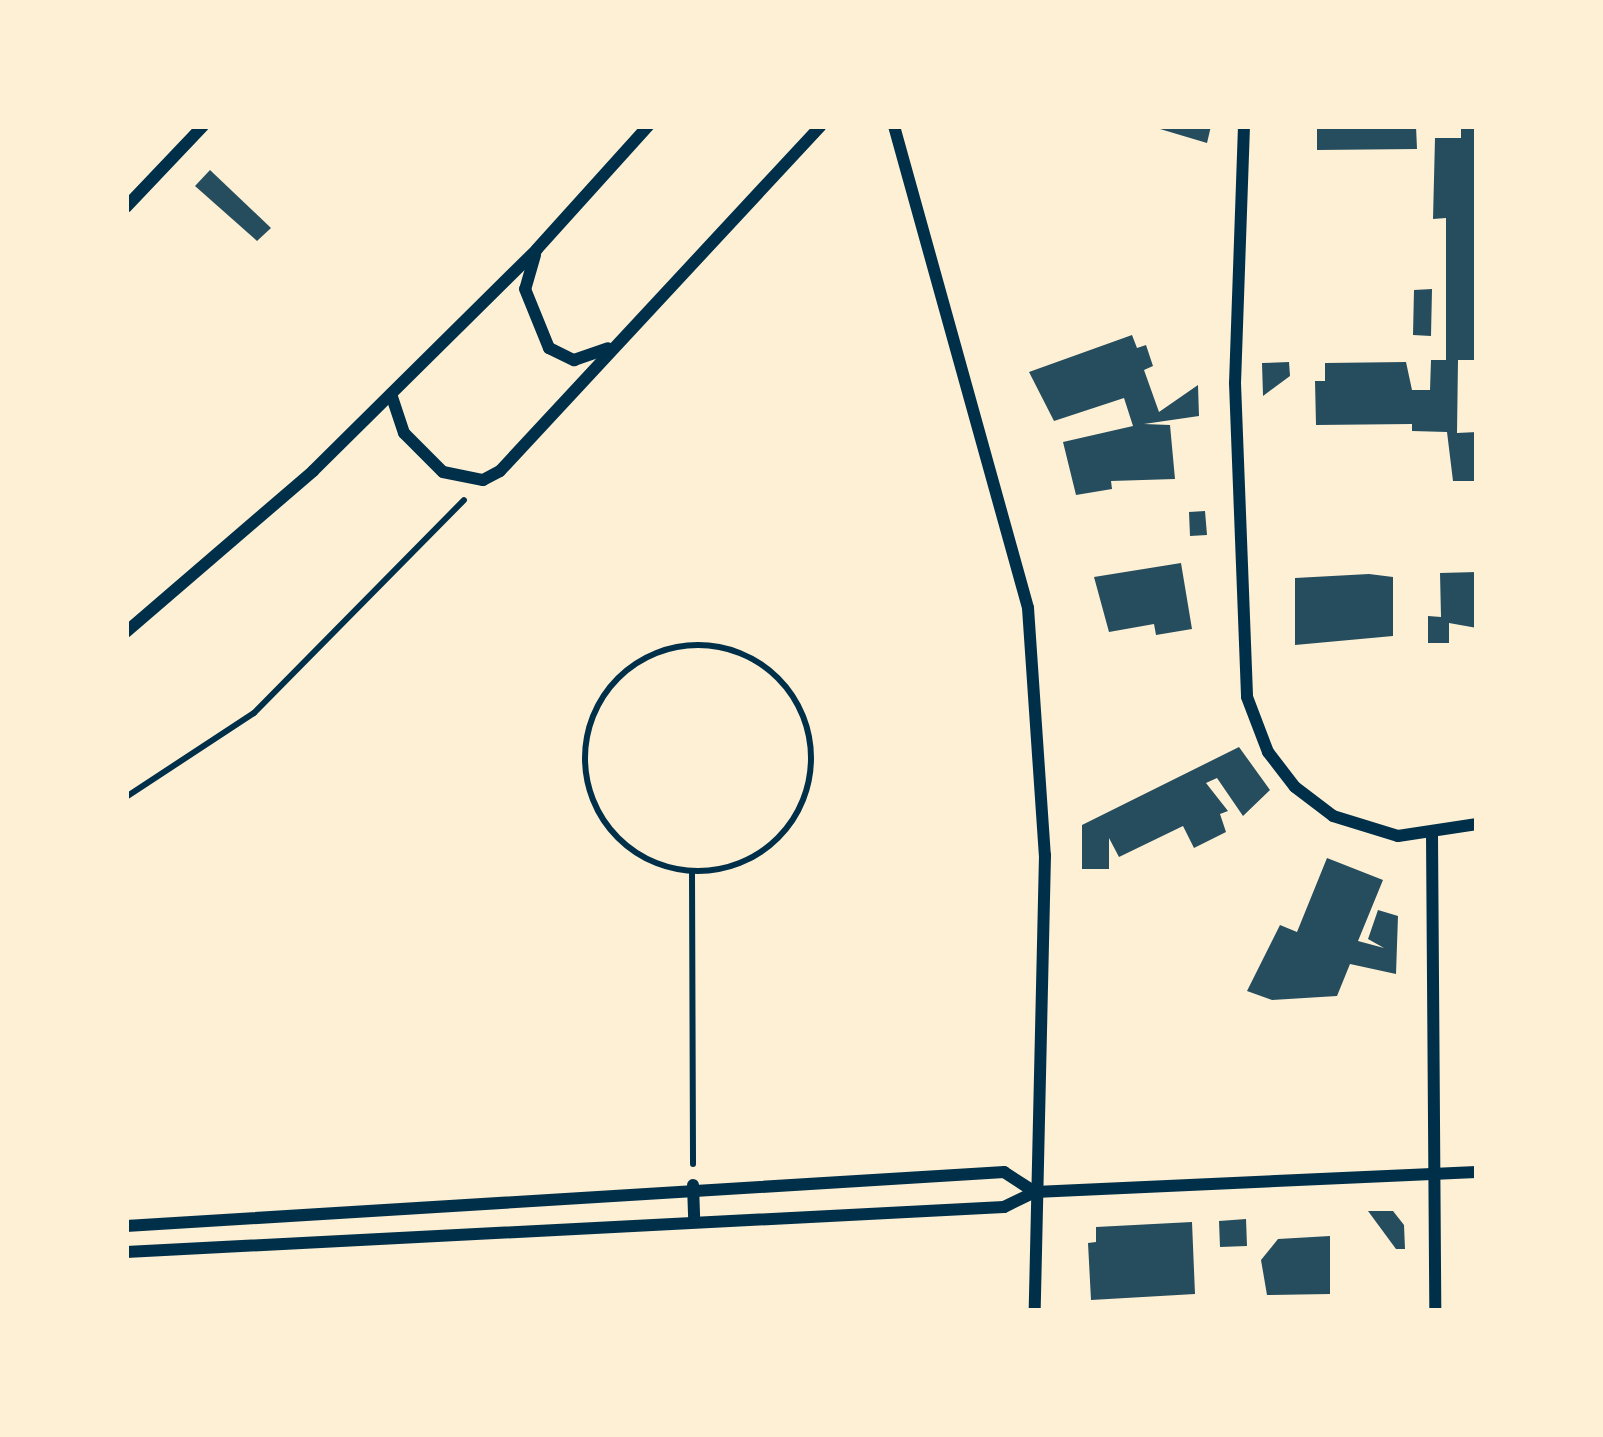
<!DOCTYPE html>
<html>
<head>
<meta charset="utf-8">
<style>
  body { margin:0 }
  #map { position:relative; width:1603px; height:1437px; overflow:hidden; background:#fdf0d5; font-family:Merriweather,serif }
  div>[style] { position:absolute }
  .building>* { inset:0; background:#264d5e }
  .path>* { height:6px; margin:-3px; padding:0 3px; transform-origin:3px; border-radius:3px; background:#003049 }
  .path>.ring { margin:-3px; padding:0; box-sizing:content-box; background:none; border:6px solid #003049; border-radius:50% }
  .minor>* { height:12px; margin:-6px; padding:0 6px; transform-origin:6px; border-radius:6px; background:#003049 }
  span { translate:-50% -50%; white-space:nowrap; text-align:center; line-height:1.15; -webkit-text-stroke:9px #fdf0d5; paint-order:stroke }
  .frame { position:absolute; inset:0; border:129px solid #fdf0d5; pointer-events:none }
</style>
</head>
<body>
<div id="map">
  <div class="building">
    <i style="clip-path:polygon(1150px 126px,1211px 126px,1207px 143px)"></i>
    <i style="clip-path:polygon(1317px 126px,1416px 126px,1417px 149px,1317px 150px)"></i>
    <i style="clip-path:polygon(1461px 126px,1477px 126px,1477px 360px,1458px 360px,1457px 433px,1477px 432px,1477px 481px,1453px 481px,1447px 432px,1412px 431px,1412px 424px,1316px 425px,1315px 381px,1325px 381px,1325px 363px,1406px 362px,1412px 390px,1430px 390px,1431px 360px,1446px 360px,1446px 218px,1433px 219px,1435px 138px,1461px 138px)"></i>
    <i style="clip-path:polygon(210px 170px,271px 228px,257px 241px,195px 186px)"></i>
    <i style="clip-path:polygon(1432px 289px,1431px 336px,1413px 335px,1414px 290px)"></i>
    <i style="clip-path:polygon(1132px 335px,1137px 348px,1146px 345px,1153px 366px,1144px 370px,1159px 412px,1198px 385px,1199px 416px,1144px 424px,1170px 425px,1175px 479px,1111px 481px,1112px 489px,1076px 495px,1063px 442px,1133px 426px,1124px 398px,1054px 421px,1029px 372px)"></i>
    <i style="clip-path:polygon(1289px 362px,1290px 376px,1263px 396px,1262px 363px)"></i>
    <i style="clip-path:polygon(1205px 511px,1207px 535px,1190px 536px,1189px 512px)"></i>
    <i style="clip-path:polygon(1181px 563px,1192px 629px,1156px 635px,1154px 624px,1109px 632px,1094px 577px)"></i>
    <i style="clip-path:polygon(1477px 572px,1477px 628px,1449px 623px,1449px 643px,1428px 643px,1428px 616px,1441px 617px,1440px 573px)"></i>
    <i style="clip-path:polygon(1369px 574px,1393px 577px,1393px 636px,1295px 645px,1295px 578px)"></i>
    <i style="clip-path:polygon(1239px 747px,1270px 790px,1243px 816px,1217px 778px,1206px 783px,1228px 811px,1220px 814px,1226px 832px,1194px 848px,1183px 826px,1119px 857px,1109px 838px,1109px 869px,1082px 869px,1082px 825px)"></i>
    <i style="clip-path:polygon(1327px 858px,1383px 880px,1358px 941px,1384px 948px,1368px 939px,1378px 910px,1398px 916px,1396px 974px,1350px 964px,1337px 996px,1272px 1000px,1247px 991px,1280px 925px,1297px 932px)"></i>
    <i style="clip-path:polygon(1368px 1211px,1393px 1211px,1404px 1225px,1405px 1249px,1396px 1249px)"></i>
    <i style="clip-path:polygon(1246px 1219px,1247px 1246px,1220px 1247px,1219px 1221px)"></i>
    <i style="clip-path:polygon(1192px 1222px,1195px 1294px,1091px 1300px,1088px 1243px,1096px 1242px,1096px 1227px)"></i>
    <i style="clip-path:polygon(1330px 1236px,1330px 1294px,1267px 1295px,1261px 1260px,1278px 1239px)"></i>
  </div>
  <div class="path">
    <i class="ring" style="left:585px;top:645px;width:220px;height:220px"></i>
    <i style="left:126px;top:797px;width:153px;rotate:-33.3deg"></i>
    <i style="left:254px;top:713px;width:299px;rotate:-45.4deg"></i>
    <i style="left:692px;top:872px;width:292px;rotate:89.8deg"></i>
  </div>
  <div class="minor">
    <i style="left:894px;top:126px;width:500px;rotate:74.46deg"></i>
    <i style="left:1028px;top:608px;width:248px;rotate:86.1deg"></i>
    <i style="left:1045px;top:855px;width:456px;rotate:91.3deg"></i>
    <i style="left:1244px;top:126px;width:257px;rotate:92deg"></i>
    <i style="left:1235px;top:383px;width:314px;rotate:87.8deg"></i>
    <i style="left:1247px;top:697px;width:59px;rotate:69.1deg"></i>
    <i style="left:1268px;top:752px;width:44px;rotate:52.4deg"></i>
    <i style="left:1295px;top:787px;width:48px;rotate:37.3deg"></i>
    <i style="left:1333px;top:816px;width:68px;rotate:17.1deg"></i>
    <i style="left:1398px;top:836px;width:80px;rotate:-8.6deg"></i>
    <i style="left:126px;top:207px;width:112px;rotate:-46.5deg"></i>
    <i style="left:535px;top:255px;width:35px;rotate:106deg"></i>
    <i style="left:525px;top:289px;width:64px;rotate:67.9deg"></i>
    <i style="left:549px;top:348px;width:28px;rotate:26deg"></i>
    <i style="left:574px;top:360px;width:36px;rotate:-19deg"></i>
    <i style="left:391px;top:394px;width:41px;rotate:71.6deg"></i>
    <i style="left:404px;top:433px;width:55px;rotate:45deg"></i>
    <i style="left:443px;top:472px;width:41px;rotate:11.3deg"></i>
    <i style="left:483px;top:480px;width:19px;rotate:-28deg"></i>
    <i style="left:500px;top:471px;width:471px;rotate:-47.1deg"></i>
    <i style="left:126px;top:632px;width:247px;rotate:-40.7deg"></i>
    <i style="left:313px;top:471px;width:315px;rotate:-44.7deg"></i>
    <i style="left:537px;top:249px;width:166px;rotate:-47.9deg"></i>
    <i style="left:1432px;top:835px;width:476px;rotate:89.6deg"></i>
    <i style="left:693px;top:1185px;width:37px;rotate:88deg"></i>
    <i style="left:126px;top:1226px;width:880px;rotate:-3.52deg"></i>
    <i style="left:1004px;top:1172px;width:37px;rotate:33deg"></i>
    <i style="left:126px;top:1252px;width:879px;rotate:-2.93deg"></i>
    <i style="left:1004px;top:1207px;width:34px;rotate:-26deg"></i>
    <i style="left:1035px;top:1192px;width:442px;rotate:-2.6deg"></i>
  </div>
  <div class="frame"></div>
</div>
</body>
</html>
